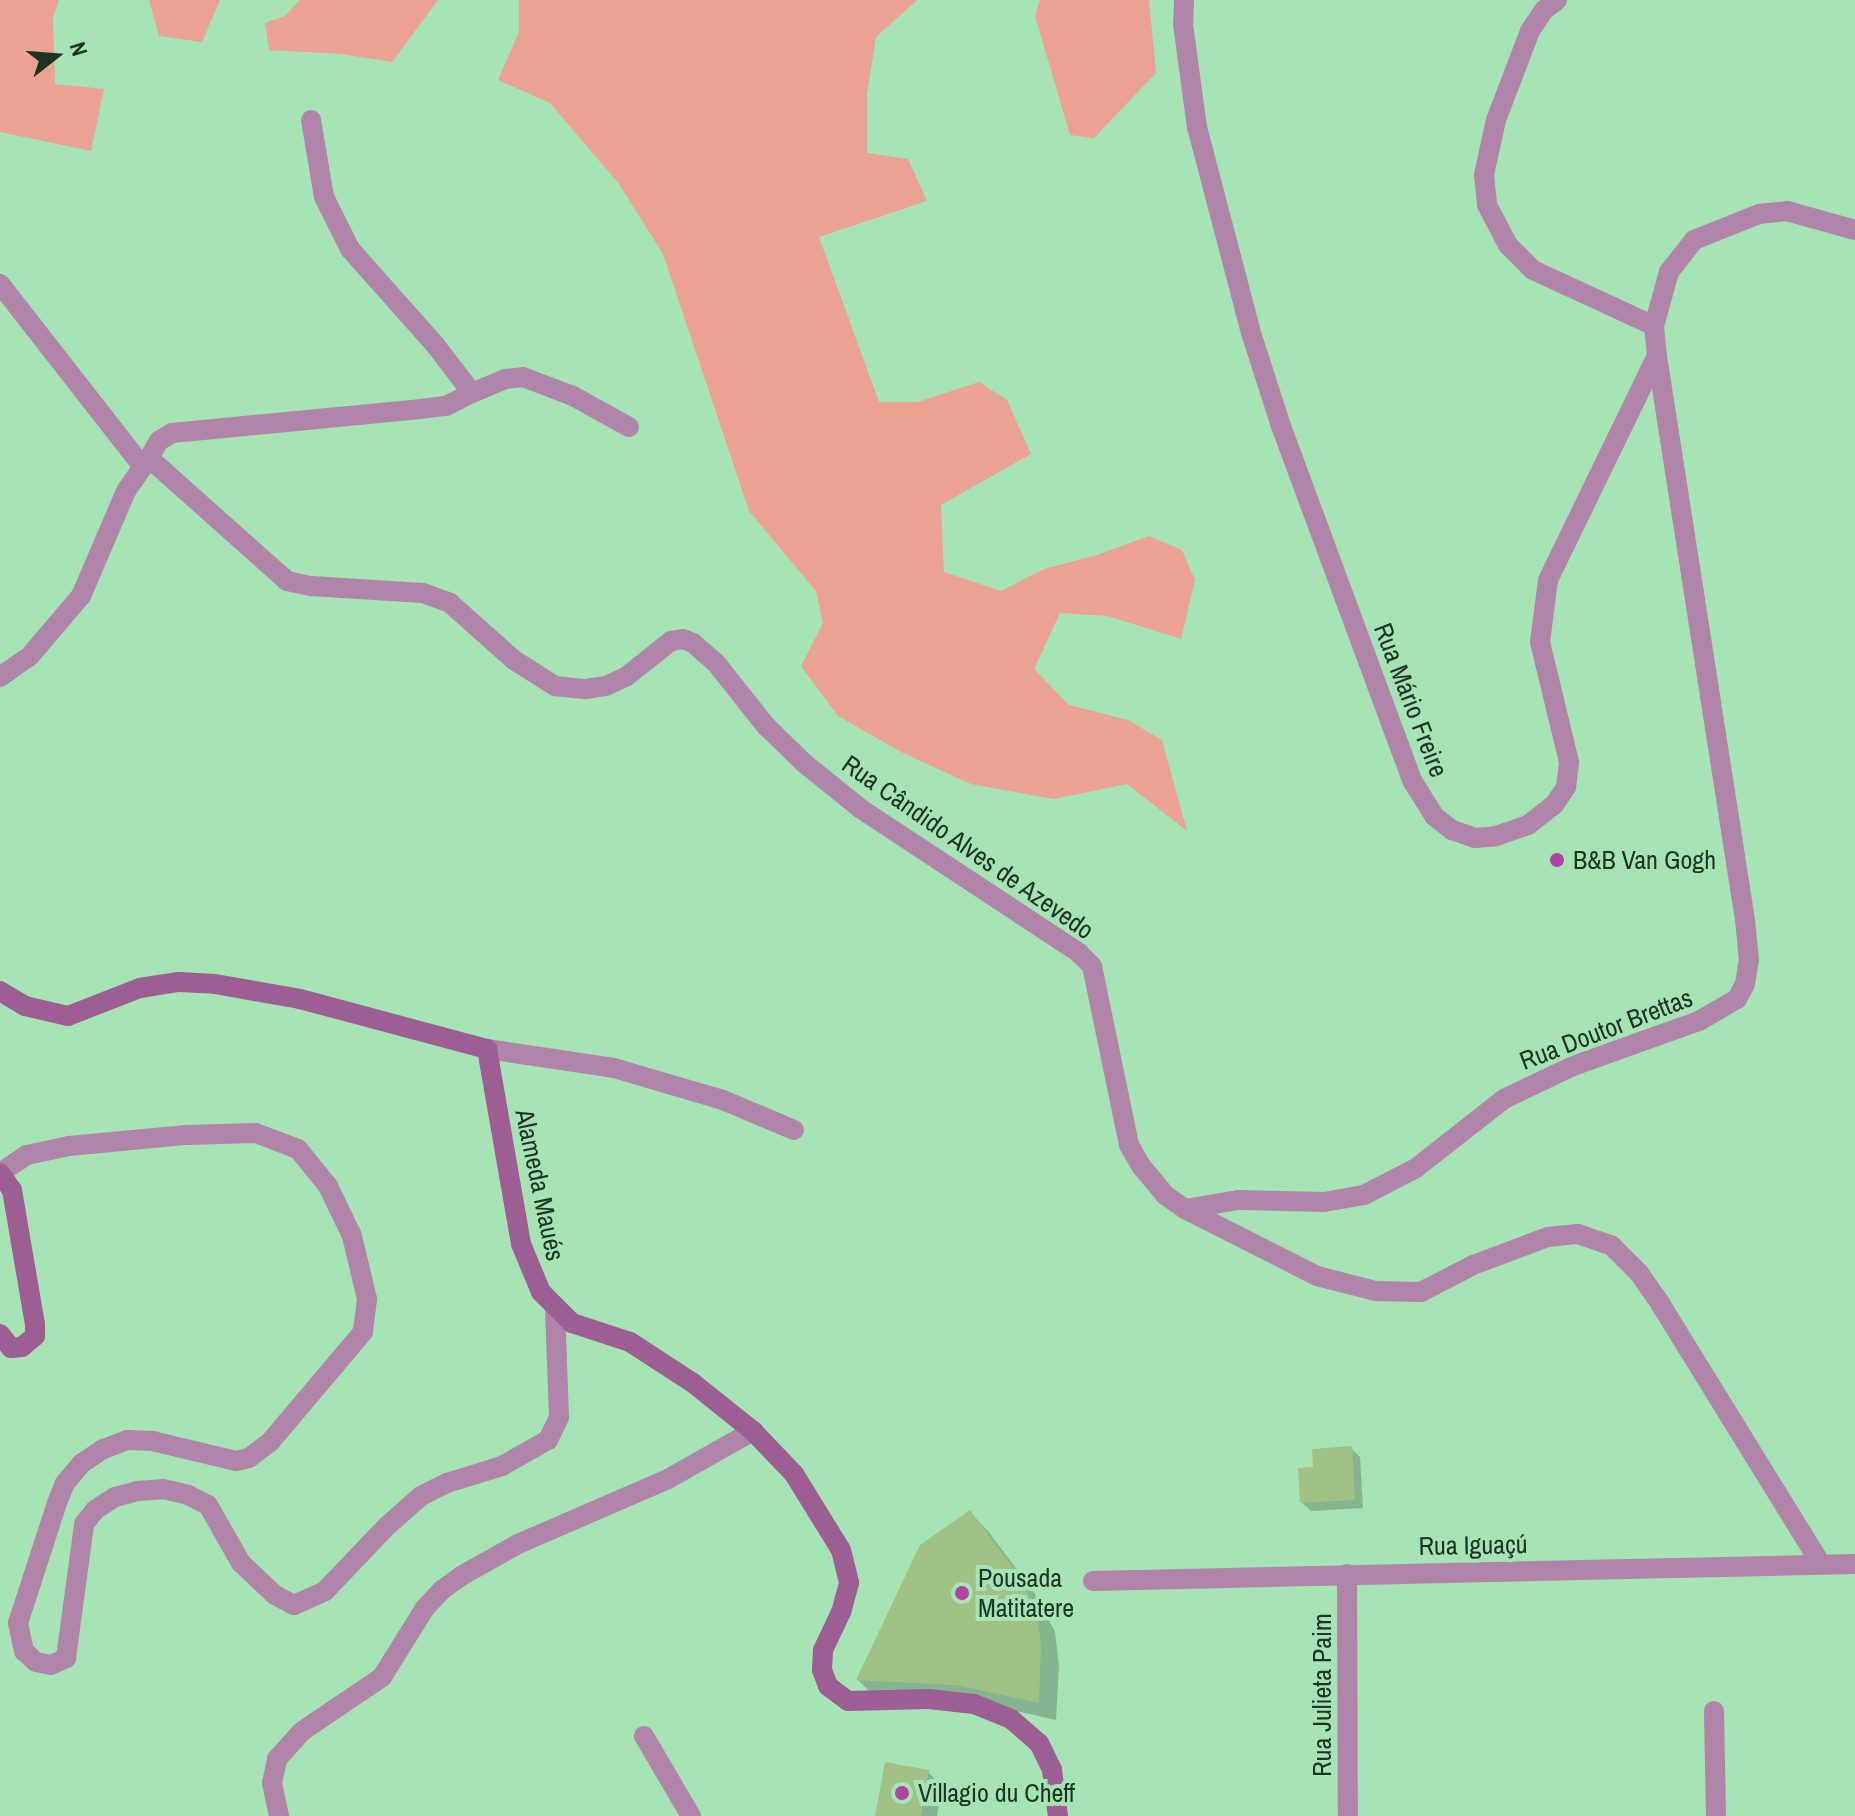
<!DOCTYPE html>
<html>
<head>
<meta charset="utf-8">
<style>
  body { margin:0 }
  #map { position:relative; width:1855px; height:1816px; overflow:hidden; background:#a6e3b5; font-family:"Archivo Narrow",sans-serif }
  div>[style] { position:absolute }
  .green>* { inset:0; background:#eba293 }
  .shadow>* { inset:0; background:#0003 }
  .building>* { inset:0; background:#a0c186 }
  .street>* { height:20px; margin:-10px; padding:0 10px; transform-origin:10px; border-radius:10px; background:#b085a9 }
  .secondary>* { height:20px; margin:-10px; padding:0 10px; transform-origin:10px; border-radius:10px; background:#9d5e94 }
  .dots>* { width:22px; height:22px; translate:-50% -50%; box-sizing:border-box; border:4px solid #a6e3b5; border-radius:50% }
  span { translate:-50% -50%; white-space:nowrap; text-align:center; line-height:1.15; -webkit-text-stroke:8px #a6e3b5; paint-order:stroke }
  .street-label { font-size:26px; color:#1c3422 }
  .poi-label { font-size:26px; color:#1c3422 }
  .left { translate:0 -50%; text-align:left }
  .north { position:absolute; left:16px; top:16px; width:80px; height:80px; -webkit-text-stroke:6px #a6e3b5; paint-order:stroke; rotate:73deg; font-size:22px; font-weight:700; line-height:32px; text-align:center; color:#1c3422 }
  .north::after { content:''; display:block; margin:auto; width:28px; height:36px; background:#1c3422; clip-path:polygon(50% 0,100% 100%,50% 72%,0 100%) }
</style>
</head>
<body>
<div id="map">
  <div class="green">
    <i style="clip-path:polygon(0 0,59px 0,53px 17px,55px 84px,104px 89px,91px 151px,0 132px)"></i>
    <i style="clip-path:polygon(149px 0,220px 0,202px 42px,159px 36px)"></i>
    <i style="clip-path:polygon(300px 0,438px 0,392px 62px,341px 54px,269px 50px,265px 23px,285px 16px)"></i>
    <i style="clip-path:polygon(519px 0,917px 0,876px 37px,867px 94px,867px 153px,908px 159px,927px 201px,819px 237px,879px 402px,918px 402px,979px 382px,1007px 400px,1031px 454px,941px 505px,944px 572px,1001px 591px,1044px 569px,1097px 555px,1149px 536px,1182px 550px,1195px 580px,1181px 639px,1108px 616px,1060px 613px,1034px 669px,1069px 705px,1128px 720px,1162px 740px,1187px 831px,1127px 784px,1054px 799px,971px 784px,903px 753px,838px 716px,801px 666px,823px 623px,816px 591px,749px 511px,663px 254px,619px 184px,550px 103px,498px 80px,519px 32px)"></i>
    <i style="clip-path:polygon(1040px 0,1149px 0,1156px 73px,1094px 138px,1070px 135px,1035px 16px)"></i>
  </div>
  <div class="shadow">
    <i style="clip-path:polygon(1351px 1448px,1360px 1457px,1363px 1508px,1311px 1511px,1302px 1503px,1315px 1469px)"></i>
    <i style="clip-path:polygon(970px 1513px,988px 1531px,1036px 1595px,1055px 1632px,1059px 1666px,1056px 1720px,975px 1702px,876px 1698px,858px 1680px)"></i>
    <i style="clip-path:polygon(928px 1772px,942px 1786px,937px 1816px,877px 1816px)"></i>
  </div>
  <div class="building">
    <i style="clip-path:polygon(1352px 1446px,1355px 1500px,1300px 1503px,1298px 1468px,1313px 1467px,1312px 1449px)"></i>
    <i style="clip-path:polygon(970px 1510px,1018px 1575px,1037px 1612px,1041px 1647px,1039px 1703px,955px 1685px,856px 1680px,920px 1545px)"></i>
    <i style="clip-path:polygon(885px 1762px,929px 1770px,921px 1816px,875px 1816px)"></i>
  </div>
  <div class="street">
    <i style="left:1184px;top:0;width:24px;rotate:92deg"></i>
    <i style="left:1183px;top:24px;width:104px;rotate:82.3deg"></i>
    <i style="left:1197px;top:127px;width:213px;rotate:75.3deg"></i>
    <i style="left:1251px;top:333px;width:98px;rotate:72.1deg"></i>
    <i style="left:1281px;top:426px;width:380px;rotate:69.7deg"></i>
    <i style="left:1413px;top:782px;width:40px;rotate:58deg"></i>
    <i style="left:1434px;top:816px;width:23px;rotate:38deg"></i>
    <i style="left:1452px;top:830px;width:24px;rotate:19deg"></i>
    <i style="left:1475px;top:838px;width:21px;rotate:-5deg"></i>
    <i style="left:1496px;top:836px;width:34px;rotate:-19deg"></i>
    <i style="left:1528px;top:825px;width:33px;rotate:-38deg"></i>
    <i style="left:1554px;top:805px;width:22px;rotate:-56deg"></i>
    <i style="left:1566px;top:787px;width:25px;rotate:-83deg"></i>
    <i style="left:1569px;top:762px;width:123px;rotate:-103.6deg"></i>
    <i style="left:1540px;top:642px;width:63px;rotate:-82.6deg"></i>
    <i style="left:1548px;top:580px;width:249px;rotate:-64.1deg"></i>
    <i style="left:1657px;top:356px;width:30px;rotate:-96deg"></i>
    <i style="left:1654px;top:326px;width:56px;rotate:-74.5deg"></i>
    <i style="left:1669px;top:272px;width:41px;rotate:-52deg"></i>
    <i style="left:1694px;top:240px;width:70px;rotate:-21.8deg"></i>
    <i style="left:1759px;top:214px;width:28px;rotate:-6deg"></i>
    <i style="left:1787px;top:211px;width:71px;rotate:15.6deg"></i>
    <i style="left:1557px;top:0;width:16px;rotate:142deg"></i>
    <i style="left:1544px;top:10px;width:25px;rotate:124deg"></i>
    <i style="left:1530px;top:31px;width:95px;rotate:110.9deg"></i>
    <i style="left:1496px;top:120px;width:56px;rotate:102.3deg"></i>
    <i style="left:1484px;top:175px;width:30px;rotate:84deg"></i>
    <i style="left:1487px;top:205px;width:45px;rotate:62.3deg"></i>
    <i style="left:1508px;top:245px;width:35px;rotate:45deg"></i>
    <i style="left:1533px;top:270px;width:133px;rotate:24.8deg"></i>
    <i style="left:311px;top:120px;width:78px;rotate:80.4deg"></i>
    <i style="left:324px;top:197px;width:58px;rotate:63.4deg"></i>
    <i style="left:350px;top:249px;width:130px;rotate:48.4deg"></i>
    <i style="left:436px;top:346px;width:59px;rotate:52.5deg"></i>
    <i style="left:472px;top:393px;width:36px;rotate:-23deg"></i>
    <i style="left:505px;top:379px;width:18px;rotate:-6deg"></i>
    <i style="left:523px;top:377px;width:53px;rotate:20.8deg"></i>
    <i style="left:573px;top:396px;width:64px;rotate:29deg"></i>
    <i style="left:0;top:284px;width:232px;rotate:52deg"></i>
    <i style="left:149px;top:458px;width:20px;rotate:-60deg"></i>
    <i style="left:159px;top:441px;width:15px;rotate:-32deg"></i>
    <i style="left:172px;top:433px;width:249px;rotate:-5.5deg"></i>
    <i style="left:420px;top:409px;width:26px;rotate:-7deg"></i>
    <i style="left:446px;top:406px;width:29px;rotate:-27deg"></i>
    <i style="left:0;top:677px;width:35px;rotate:-35deg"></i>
    <i style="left:29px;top:657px;width:80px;rotate:-49.6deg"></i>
    <i style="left:81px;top:596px;width:114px;rotate:-66.8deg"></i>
    <i style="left:126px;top:491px;width:40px;rotate:-55.1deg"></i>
    <i style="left:149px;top:458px;width:185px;rotate:41.7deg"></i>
    <i style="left:287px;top:581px;width:25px;rotate:12deg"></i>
    <i style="left:311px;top:586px;width:112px;rotate:3.6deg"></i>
    <i style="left:423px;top:593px;width:29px;rotate:20deg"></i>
    <i style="left:450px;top:603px;width:86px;rotate:41.7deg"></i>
    <i style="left:514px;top:660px;width:49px;rotate:32.4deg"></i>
    <i style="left:555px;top:686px;width:31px;rotate:6deg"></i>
    <i style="left:586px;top:689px;width:20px;rotate:-9deg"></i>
    <i style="left:606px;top:686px;width:23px;rotate:-25deg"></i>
    <i style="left:627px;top:676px;width:56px;rotate:-38.5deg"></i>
    <i style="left:671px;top:641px;width:12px;rotate:-9deg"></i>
    <i style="left:683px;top:639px;width:11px;rotate:22deg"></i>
    <i style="left:693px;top:643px;width:30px;rotate:41deg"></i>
    <i style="left:716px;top:663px;width:80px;rotate:51.6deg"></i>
    <i style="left:766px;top:726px;width:53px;rotate:44.2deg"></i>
    <i style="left:804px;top:763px;width:73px;rotate:38.9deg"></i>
    <i style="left:861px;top:809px;width:261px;rotate:33.4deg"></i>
    <i style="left:1079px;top:953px;width:18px;rotate:45deg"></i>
    <i style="left:1092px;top:966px;width:183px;rotate:78.3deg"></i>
    <i style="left:1129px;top:1145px;width:24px;rotate:60deg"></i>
    <i style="left:1141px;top:1166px;width:38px;rotate:50deg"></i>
    <i style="left:1165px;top:1195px;width:24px;rotate:35deg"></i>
    <i style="left:1185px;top:1209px;width:148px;rotate:26.9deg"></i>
    <i style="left:1317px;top:1276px;width:61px;rotate:14.3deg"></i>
    <i style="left:1376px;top:1291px;width:45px;rotate:1.3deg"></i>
    <i style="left:1421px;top:1292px;width:59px;rotate:-27.4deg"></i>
    <i style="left:1473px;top:1265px;width:80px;rotate:-20.5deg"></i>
    <i style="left:1548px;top:1237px;width:30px;rotate:-6deg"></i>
    <i style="left:1578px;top:1234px;width:36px;rotate:19deg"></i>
    <i style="left:1612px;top:1246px;width:38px;rotate:45deg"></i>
    <i style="left:1639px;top:1273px;width:39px;rotate:55deg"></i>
    <i style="left:1661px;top:1305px;width:304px;rotate:58.3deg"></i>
    <i style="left:487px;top:1049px;width:128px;rotate:8.5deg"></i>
    <i style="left:614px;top:1068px;width:114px;rotate:16.4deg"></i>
    <i style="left:723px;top:1100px;width:77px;rotate:22.9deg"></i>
    <i style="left:0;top:1173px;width:32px;rotate:-34deg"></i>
    <i style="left:27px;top:1155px;width:43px;rotate:-12.1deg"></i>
    <i style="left:69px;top:1146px;width:118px;rotate:-5.4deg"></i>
    <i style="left:186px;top:1135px;width:70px;rotate:-1.6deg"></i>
    <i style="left:256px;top:1133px;width:45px;rotate:20.9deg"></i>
    <i style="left:298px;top:1149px;width:48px;rotate:51deg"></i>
    <i style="left:328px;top:1186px;width:55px;rotate:64.4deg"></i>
    <i style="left:352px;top:1236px;width:65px;rotate:76.6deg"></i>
    <i style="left:367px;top:1299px;width:33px;rotate:97deg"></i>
    <i style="left:363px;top:1332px;width:144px;rotate:130.2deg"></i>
    <i style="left:270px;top:1442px;width:26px;rotate:143deg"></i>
    <i style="left:249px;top:1458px;width:13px;rotate:167deg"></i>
    <i style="left:236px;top:1461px;width:85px;rotate:-166.5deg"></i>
    <i style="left:153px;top:1441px;width:26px;rotate:-178deg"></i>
    <i style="left:127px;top:1440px;width:26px;rotate:159deg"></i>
    <i style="left:103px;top:1449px;width:25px;rotate:146deg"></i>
    <i style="left:82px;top:1463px;width:26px;rotate:130deg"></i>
    <i style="left:65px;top:1483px;width:22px;rotate:112deg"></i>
    <i style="left:57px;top:1503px;width:126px;rotate:108deg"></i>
    <i style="left:18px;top:1623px;width:29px;rotate:78deg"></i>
    <i style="left:24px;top:1651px;width:16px;rotate:43deg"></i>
    <i style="left:36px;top:1662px;width:15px;rotate:11deg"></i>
    <i style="left:51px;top:1665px;width:17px;rotate:-25deg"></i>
    <i style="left:66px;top:1658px;width:135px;rotate:-82.3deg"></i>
    <i style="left:84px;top:1524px;width:18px;rotate:-52deg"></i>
    <i style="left:95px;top:1510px;width:24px;rotate:-33deg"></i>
    <i style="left:115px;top:1497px;width:23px;rotate:-15deg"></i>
    <i style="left:137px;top:1491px;width:26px;rotate:-4deg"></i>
    <i style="left:163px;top:1489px;width:26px;rotate:13deg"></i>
    <i style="left:188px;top:1495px;width:22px;rotate:27deg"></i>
    <i style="left:208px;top:1505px;width:67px;rotate:60.4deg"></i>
    <i style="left:241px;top:1563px;width:47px;rotate:43.3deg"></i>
    <i style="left:275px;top:1595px;width:21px;rotate:28deg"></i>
    <i style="left:294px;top:1605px;width:34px;rotate:-24deg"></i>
    <i style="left:325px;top:1591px;width:88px;rotate:-46.4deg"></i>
    <i style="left:386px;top:1527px;width:47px;rotate:-41.5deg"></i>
    <i style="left:421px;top:1496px;width:29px;rotate:-27deg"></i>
    <i style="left:447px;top:1483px;width:58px;rotate:-17.2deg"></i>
    <i style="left:502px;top:1466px;width:53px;rotate:-29.5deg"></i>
    <i style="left:548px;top:1440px;width:25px;rotate:-64deg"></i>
    <i style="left:559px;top:1417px;width:108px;rotate:-92.1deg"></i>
    <i style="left:1185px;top:1209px;width:54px;rotate:-9.6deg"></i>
    <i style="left:1238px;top:1200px;width:86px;rotate:1.3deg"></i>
    <i style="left:1324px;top:1202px;width:41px;rotate:-9.9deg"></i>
    <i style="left:1364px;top:1195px;width:59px;rotate:-27.4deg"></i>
    <i style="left:1416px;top:1168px;width:112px;rotate:-38.1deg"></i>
    <i style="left:1504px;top:1099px;width:76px;rotate:-25.6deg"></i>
    <i style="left:1573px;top:1066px;width:134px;rotate:-19.7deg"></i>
    <i style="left:1699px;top:1021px;width:44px;rotate:-30.1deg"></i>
    <i style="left:1737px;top:999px;width:17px;rotate:-62deg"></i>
    <i style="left:1745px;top:984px;width:24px;rotate:-81deg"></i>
    <i style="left:1749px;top:960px;width:40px;rotate:-95.7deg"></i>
    <i style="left:1745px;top:920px;width:571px;rotate:-98.87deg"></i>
    <i style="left:1347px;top:1574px;width:242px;rotate:89.8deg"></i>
    <i style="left:1093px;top:1581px;width:762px;rotate:-1.28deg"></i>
    <i style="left:1714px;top:1711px;width:105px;rotate:88.9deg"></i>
    <i style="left:644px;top:1736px;width:93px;rotate:59.6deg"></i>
    <i style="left:279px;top:1816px;width:34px;rotate:-102deg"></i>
    <i style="left:272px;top:1783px;width:25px;rotate:-78deg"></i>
    <i style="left:277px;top:1759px;width:36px;rotate:-48deg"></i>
    <i style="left:301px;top:1732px;width:98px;rotate:-34.2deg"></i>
    <i style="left:382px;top:1677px;width:81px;rotate:-58.1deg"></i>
    <i style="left:425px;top:1608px;width:25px;rotate:-47deg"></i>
    <i style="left:442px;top:1590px;width:24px;rotate:-36deg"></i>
    <i style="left:461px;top:1576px;width:65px;rotate:-29.3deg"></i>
    <i style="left:518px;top:1544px;width:163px;rotate:-23.4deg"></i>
    <i style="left:668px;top:1479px;width:98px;rotate:-29.5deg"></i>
  </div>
  <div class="secondary">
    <i style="left:0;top:991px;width:29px;rotate:31deg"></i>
    <i style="left:25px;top:1006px;width:44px;rotate:13.1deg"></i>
    <i style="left:68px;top:1016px;width:77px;rotate:-21.3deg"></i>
    <i style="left:140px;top:988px;width:39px;rotate:-9deg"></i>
    <i style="left:179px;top:982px;width:36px;rotate:3deg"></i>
    <i style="left:215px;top:984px;width:86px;rotate:10deg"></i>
    <i style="left:300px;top:999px;width:194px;rotate:15deg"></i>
    <i style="left:487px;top:1049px;width:198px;rotate:80.1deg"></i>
    <i style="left:521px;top:1244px;width:52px;rotate:67.4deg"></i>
    <i style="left:541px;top:1292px;width:44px;rotate:45deg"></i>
    <i style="left:572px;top:1323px;width:61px;rotate:18.1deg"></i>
    <i style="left:630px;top:1342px;width:75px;rotate:33.1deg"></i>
    <i style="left:693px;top:1383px;width:77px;rotate:38.7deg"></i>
    <i style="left:753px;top:1431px;width:59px;rotate:46.4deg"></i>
    <i style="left:794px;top:1474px;width:89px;rotate:58.3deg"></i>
    <i style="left:841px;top:1550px;width:34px;rotate:76deg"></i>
    <i style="left:849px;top:1583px;width:30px;rotate:105deg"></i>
    <i style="left:841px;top:1612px;width:42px;rotate:115.3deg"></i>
    <i style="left:823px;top:1650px;width:20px;rotate:93deg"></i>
    <i style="left:822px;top:1670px;width:17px;rotate:69deg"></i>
    <i style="left:828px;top:1686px;width:25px;rotate:37deg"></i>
    <i style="left:848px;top:1701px;width:81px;rotate:-1.4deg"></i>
    <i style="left:929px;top:1699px;width:45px;rotate:6.3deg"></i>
    <i style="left:974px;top:1704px;width:40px;rotate:22deg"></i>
    <i style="left:1011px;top:1719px;width:37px;rotate:41deg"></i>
    <i style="left:1039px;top:1743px;width:30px;rotate:64deg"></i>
    <i style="left:1052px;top:1770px;width:46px;rotate:82.6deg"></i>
    <i style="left:0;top:1173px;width:21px;rotate:55deg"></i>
    <i style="left:12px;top:1190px;width:136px;rotate:80.3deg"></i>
    <i style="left:35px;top:1324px;width:12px;rotate:90deg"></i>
    <i style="left:35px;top:1336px;width:17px;rotate:140deg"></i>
    <i style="left:22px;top:1347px;width:11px;rotate:175deg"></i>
    <i style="left:11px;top:1348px;width:18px;rotate:-128deg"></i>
  </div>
  <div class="dots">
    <i style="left:1557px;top:860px;background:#af44a5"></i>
    <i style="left:962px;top:1593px;background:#af44a5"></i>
    <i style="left:902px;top:1793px;background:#af44a5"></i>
  </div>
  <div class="street-label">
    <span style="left:1411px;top:700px;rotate:69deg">Rua Mário Freire</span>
    <span style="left:968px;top:847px;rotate:35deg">Rua Cândido Alves de Azevedo</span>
    <span style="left:1606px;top:1029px;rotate:-21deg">Rua Doutor Brettas</span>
    <span style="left:540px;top:1185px;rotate:78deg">Alameda Maués</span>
    <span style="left:1473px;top:1545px;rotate:-1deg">Rua Iguaçú</span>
    <span style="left:1322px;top:1695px;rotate:-90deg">Rua Julieta Paim</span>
  </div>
  <div class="poi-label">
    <span class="left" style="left:1573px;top:860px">B&amp;B Van Gogh</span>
    <span class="left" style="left:978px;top:1593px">Pousada<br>Matitatere</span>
    <span class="left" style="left:918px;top:1793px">Villagio du Cheff</span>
  </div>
  <div class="north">N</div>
</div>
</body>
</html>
